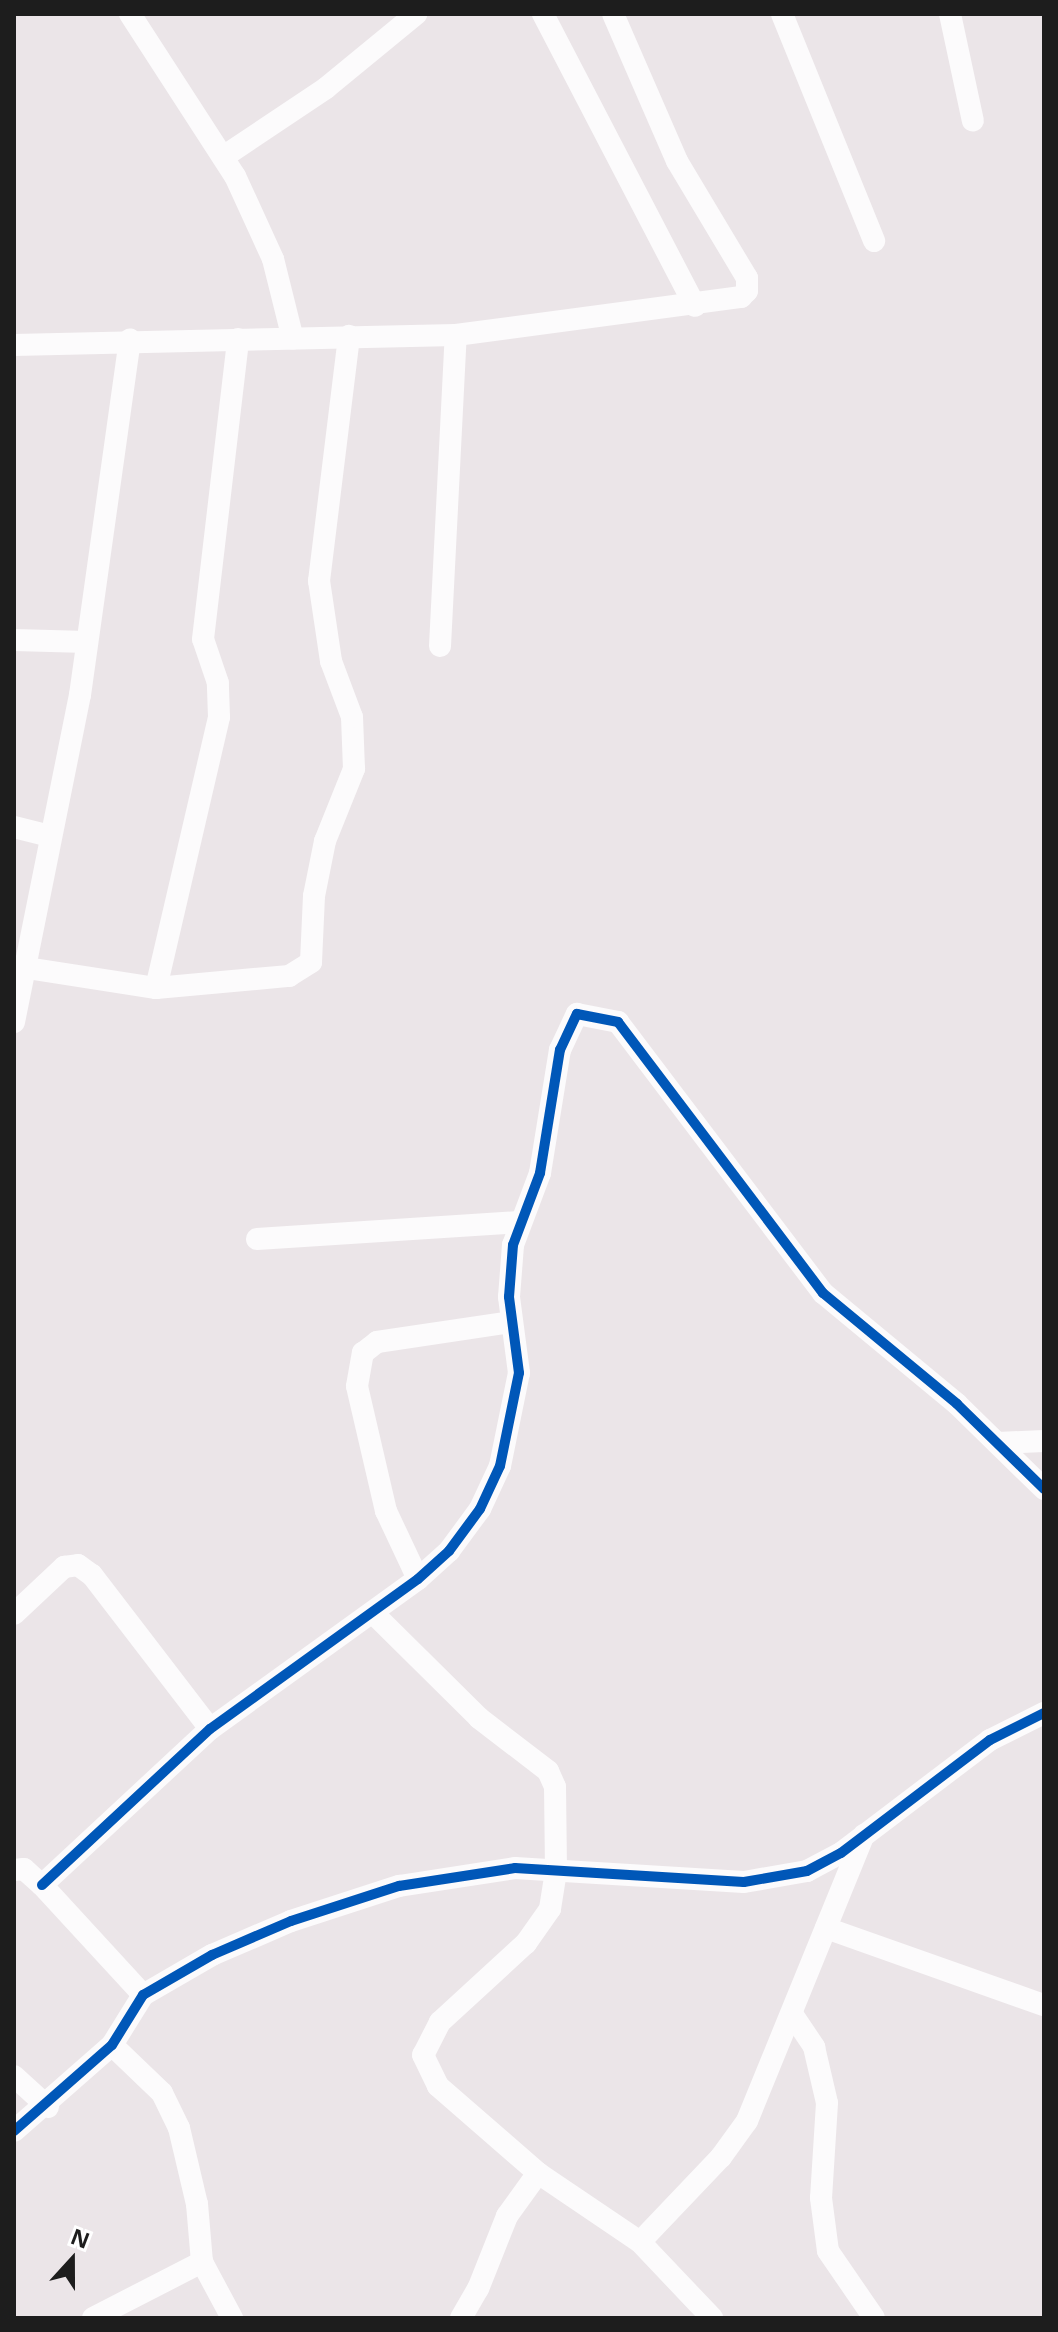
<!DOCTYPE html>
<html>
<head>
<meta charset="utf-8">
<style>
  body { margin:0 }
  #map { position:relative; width:1058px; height:2332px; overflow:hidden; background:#ebe5e8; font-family:"Noto Sans",sans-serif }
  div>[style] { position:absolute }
  .street>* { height:22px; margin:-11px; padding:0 11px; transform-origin:11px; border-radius:11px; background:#fcfbfc }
  .cycleway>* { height:10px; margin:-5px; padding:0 5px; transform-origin:5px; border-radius:5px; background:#0057b8 }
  span { translate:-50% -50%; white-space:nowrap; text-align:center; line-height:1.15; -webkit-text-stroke:6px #fff; paint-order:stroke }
  .frame { position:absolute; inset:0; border:16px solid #1d1d1d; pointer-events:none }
  .north { position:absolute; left:32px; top:2220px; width:80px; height:80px; -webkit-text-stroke:6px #fff; paint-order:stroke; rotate:21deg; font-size:22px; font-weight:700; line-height:32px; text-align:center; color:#1d1d1d }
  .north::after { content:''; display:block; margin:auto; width:28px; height:36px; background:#1d1d1d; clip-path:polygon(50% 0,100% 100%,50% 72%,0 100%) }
</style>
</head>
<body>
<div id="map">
  <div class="street">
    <i style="left:130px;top:14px;width:193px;rotate:57.1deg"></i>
    <i style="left:235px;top:176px;width:91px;rotate:65.4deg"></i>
    <i style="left:273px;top:259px;width:82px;rotate:76deg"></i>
    <i style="left:543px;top:14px;width:329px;rotate:62.5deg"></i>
    <i style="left:782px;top:14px;width:245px;rotate:67.9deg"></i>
    <i style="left:950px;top:14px;width:109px;rotate:77.9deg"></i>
    <i style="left:223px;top:157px;width:124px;rotate:-33.8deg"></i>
    <i style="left:326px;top:88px;width:117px;rotate:-39.4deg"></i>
    <i style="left:14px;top:345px;width:442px;rotate:-1.3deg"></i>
    <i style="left:456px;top:335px;width:288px;rotate:-7.6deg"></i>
    <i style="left:741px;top:297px;width:8px;rotate:-45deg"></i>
    <i style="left:747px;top:291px;width:13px;rotate:-90deg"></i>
    <i style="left:747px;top:278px;width:136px;rotate:-120.9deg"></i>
    <i style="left:677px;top:161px;width:160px;rotate:-113.5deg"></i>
    <i style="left:14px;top:640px;width:73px;rotate:1.6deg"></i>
    <i style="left:440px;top:646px;width:311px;rotate:-87.1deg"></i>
    <i style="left:14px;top:827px;width:36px;rotate:14deg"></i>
    <i style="left:14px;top:966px;width:144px;rotate:8.8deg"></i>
    <i style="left:156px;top:988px;width:134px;rotate:-5.2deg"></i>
    <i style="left:289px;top:976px;width:26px;rotate:-32deg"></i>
    <i style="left:311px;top:962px;width:66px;rotate:-87.4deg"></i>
    <i style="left:314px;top:896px;width:56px;rotate:-78.7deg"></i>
    <i style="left:325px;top:841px;width:78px;rotate:-68.1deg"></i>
    <i style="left:354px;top:769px;width:52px;rotate:-92.2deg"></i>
    <i style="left:352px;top:717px;width:60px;rotate:-110.6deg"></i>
    <i style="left:331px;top:661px;width:81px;rotate:-98.5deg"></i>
    <i style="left:319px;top:581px;width:247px;rotate:-83deg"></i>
    <i style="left:156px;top:988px;width:278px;rotate:-76.9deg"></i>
    <i style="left:219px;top:717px;width:34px;rotate:-92deg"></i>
    <i style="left:218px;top:683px;width:46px;rotate:-108.8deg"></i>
    <i style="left:203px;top:639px;width:302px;rotate:-83.3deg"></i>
    <i style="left:14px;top:1022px;width:334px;rotate:-78.6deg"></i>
    <i style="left:80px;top:695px;width:359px;rotate:-82deg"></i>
    <i style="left:257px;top:1239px;width:263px;rotate:-3.7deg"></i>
    <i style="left:998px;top:1443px;width:46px;rotate:-2.5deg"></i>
    <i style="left:418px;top:1579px;width:75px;rotate:-115.2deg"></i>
    <i style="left:386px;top:1511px;width:128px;rotate:-103.1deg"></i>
    <i style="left:357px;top:1386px;width:34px;rotate:-80deg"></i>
    <i style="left:363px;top:1353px;width:18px;rotate:-38deg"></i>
    <i style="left:377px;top:1342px;width:135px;rotate:-8.5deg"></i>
    <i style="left:373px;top:1613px;width:149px;rotate:44.7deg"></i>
    <i style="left:479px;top:1718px;width:87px;rotate:37.5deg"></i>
    <i style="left:548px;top:1771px;width:17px;rotate:66deg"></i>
    <i style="left:555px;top:1787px;width:84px;rotate:89.3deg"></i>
    <i style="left:556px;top:1871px;width:38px;rotate:99deg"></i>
    <i style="left:550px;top:1909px;width:42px;rotate:125.2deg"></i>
    <i style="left:526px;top:1943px;width:117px;rotate:137.4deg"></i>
    <i style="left:440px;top:2022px;width:37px;rotate:117deg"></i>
    <i style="left:423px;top:2055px;width:34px;rotate:64deg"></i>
    <i style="left:438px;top:2086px;width:133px;rotate:41deg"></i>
    <i style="left:14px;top:1614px;width:69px;rotate:-43.2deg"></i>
    <i style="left:64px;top:1567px;width:14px;rotate:-8deg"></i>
    <i style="left:78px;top:1565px;width:17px;rotate:36deg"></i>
    <i style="left:92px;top:1575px;width:194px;rotate:52.5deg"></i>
    <i style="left:14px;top:1870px;width:10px;rotate:-6deg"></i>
    <i style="left:24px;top:1869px;width:24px;rotate:42deg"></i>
    <i style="left:42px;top:1885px;width:149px;rotate:47.4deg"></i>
    <i style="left:42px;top:1885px;width:229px;rotate:-42.9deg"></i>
    <i style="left:210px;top:1729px;width:256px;rotate:-35.8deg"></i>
    <i style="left:418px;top:1579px;width:42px;rotate:-42.1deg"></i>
    <i style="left:449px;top:1551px;width:52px;rotate:-53.6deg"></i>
    <i style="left:480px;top:1509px;width:47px;rotate:-65.1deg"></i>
    <i style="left:500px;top:1466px;width:95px;rotate:-78.5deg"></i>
    <i style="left:519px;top:1373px;width:77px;rotate:-97.5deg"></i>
    <i style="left:509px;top:1297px;width:52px;rotate:-85.6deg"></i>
    <i style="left:513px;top:1245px;width:77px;rotate:-69.4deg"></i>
    <i style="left:540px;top:1173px;width:125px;rotate:-80.8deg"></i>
    <i style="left:560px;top:1050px;width:40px;rotate:-65deg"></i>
    <i style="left:577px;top:1014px;width:42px;rotate:11deg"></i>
    <i style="left:618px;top:1022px;width:340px;rotate:52.9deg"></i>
    <i style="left:823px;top:1293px;width:174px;rotate:39.6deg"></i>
    <i style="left:957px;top:1404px;width:122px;rotate:44.3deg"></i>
    <i style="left:826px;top:1928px;width:231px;rotate:19.5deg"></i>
    <i style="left:792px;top:2014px;width:40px;rotate:56deg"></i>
    <i style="left:814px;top:2047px;width:57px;rotate:76.9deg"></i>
    <i style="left:827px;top:2103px;width:95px;rotate:93.6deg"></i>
    <i style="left:821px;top:2198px;width:53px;rotate:82.5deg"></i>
    <i style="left:828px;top:2251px;width:81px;rotate:55.5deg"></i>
    <i style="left:112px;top:2045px;width:69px;rotate:43.8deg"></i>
    <i style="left:162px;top:2093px;width:39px;rotate:64deg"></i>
    <i style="left:179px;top:2128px;width:78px;rotate:76.7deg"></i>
    <i style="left:197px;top:2204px;width:58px;rotate:85.1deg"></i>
    <i style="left:202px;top:2262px;width:64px;rotate:61.8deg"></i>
    <i style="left:14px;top:2076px;width:46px;rotate:42.4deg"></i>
    <i style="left:14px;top:2131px;width:130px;rotate:-41.3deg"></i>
    <i style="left:112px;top:2045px;width:59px;rotate:-58.2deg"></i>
    <i style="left:143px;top:1995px;width:80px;rotate:-30.1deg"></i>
    <i style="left:212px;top:1955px;width:86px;rotate:-23.3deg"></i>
    <i style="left:291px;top:1921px;width:114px;rotate:-18deg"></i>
    <i style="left:399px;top:1886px;width:117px;rotate:-8.8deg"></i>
    <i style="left:515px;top:1868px;width:229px;rotate:3.5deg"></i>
    <i style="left:744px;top:1882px;width:64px;rotate:-9.9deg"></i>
    <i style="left:807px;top:1871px;width:38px;rotate:-28deg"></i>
    <i style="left:841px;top:1853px;width:187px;rotate:-37.2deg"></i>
    <i style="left:990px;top:1740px;width:60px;rotate:-26.6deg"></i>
    <i style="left:640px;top:2242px;width:117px;rotate:-46.4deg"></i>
    <i style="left:721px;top:2157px;width:44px;rotate:-54.2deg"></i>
    <i style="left:747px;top:2121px;width:309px;rotate:-67.8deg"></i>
    <i style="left:93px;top:2318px;width:123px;rotate:-27.2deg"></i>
    <i style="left:461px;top:2318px;width:34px;rotate:-60deg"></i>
    <i style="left:478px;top:2289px;width:79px;rotate:-68.3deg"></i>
    <i style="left:507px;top:2216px;width:53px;rotate:-54.2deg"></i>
    <i style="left:538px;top:2173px;width:123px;rotate:34.1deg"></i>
    <i style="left:640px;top:2242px;width:105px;rotate:46.5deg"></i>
  </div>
  <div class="cycleway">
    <i style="left:42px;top:1885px;width:229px;rotate:-42.9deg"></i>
    <i style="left:210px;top:1729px;width:256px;rotate:-35.8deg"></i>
    <i style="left:418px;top:1579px;width:42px;rotate:-42.1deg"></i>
    <i style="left:449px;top:1551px;width:52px;rotate:-53.6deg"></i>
    <i style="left:480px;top:1509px;width:47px;rotate:-65.1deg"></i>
    <i style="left:500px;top:1466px;width:95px;rotate:-78.5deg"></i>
    <i style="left:519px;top:1373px;width:77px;rotate:-97.5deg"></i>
    <i style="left:509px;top:1297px;width:52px;rotate:-85.6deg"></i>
    <i style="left:513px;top:1245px;width:77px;rotate:-69.4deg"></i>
    <i style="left:540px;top:1173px;width:125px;rotate:-80.8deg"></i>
    <i style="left:560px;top:1050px;width:40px;rotate:-65deg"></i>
    <i style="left:577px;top:1014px;width:42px;rotate:11deg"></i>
    <i style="left:618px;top:1022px;width:340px;rotate:52.9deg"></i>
    <i style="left:823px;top:1293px;width:174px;rotate:39.6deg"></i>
    <i style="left:957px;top:1404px;width:122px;rotate:44.3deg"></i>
    <i style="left:14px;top:2131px;width:130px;rotate:-41.3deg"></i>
    <i style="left:112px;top:2045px;width:59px;rotate:-58.2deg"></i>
    <i style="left:143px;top:1995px;width:80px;rotate:-30.1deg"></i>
    <i style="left:212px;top:1955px;width:86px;rotate:-23.3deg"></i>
    <i style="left:291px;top:1921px;width:114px;rotate:-18deg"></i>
    <i style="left:399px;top:1886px;width:117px;rotate:-8.8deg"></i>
    <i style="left:515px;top:1868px;width:229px;rotate:3.5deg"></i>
    <i style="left:744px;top:1882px;width:64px;rotate:-9.9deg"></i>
    <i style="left:807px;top:1871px;width:38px;rotate:-28deg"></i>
    <i style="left:841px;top:1853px;width:187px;rotate:-37.2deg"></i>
    <i style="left:990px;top:1740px;width:60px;rotate:-26.6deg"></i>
  </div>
  <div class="frame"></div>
  <div class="north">N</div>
</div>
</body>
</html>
